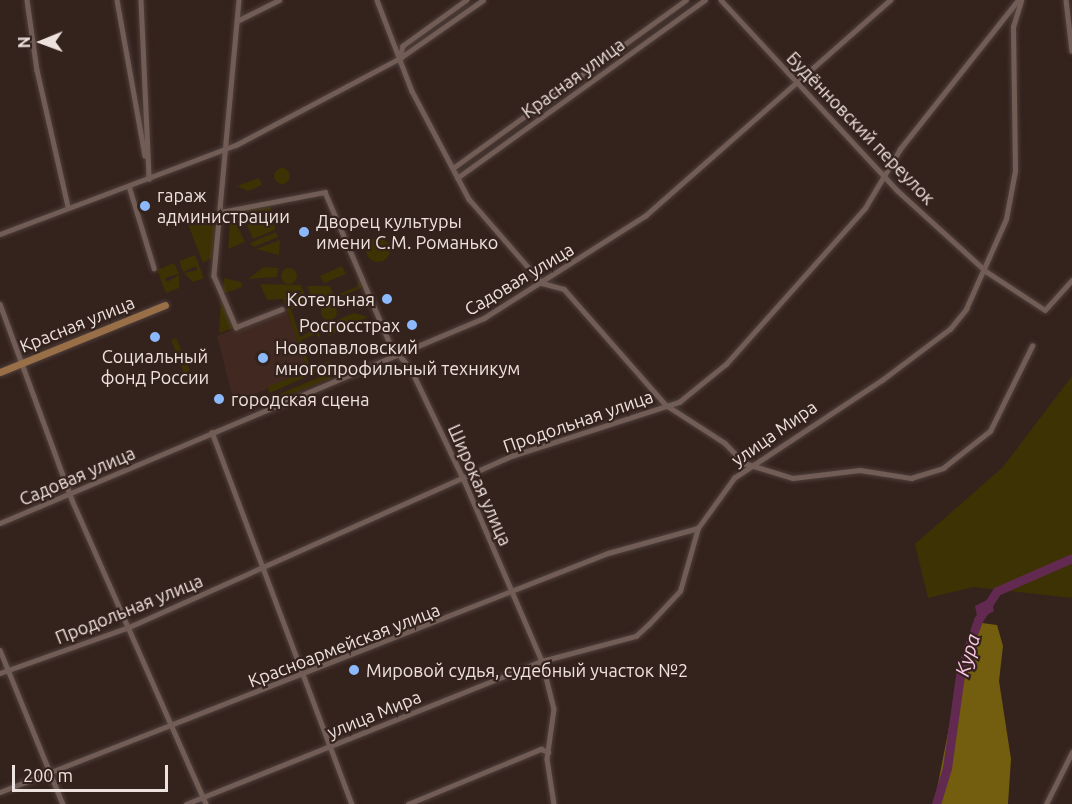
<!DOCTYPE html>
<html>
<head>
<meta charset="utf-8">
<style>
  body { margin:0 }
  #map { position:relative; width:1072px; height:804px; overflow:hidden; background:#34221d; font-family:Ubuntu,sans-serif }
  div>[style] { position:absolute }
  .built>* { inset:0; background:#412921 }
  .green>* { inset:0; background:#3d3203 }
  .round { border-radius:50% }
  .forest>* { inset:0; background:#725e0e }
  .water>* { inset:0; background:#622a50 }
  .river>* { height:9px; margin:-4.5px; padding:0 4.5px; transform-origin:4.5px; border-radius:4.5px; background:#622a50 }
  .roads { filter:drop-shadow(0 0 2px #4e3f3b) drop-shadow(0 0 2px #4e3f3b) }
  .street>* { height:4.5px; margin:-2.25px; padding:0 2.25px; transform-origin:2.25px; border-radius:2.25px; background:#725d56 }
  .secondary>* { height:7px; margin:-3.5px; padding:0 3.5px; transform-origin:3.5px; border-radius:3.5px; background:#996f47 }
  .dots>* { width:16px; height:16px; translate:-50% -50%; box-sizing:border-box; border:3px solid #34221d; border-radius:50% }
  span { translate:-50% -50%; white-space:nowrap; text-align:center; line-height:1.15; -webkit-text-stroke:4.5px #34221d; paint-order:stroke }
  .street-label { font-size:18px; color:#eee2de }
  .poi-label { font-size:18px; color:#eee2de }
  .left { translate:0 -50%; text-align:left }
  .right { translate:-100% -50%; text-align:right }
  .water-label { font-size:20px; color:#fdc7e8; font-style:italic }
  .north { position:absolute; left:12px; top:12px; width:60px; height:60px; -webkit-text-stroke:4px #34221d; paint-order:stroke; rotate:269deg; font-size:16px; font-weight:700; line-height:24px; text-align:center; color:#eee2de }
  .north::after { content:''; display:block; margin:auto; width:21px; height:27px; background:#eee2de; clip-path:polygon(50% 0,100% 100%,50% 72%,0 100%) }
  .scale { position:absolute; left:12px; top:765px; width:156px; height:27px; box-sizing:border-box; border:3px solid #eee2de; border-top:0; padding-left:8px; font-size:18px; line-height:21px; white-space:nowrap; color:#eee2de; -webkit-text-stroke:4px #34221d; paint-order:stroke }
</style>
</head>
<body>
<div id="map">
  <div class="built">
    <i style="clip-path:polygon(286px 308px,308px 371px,234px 403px,217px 336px)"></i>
  </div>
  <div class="green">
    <i class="round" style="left:274px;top:168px;width:16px;height:16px"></i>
    <i style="clip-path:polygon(259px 178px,262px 185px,248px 191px,237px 186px)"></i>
    <i style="clip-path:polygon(270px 206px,272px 212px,246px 222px,250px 217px,245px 218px,241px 211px)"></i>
    <i style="clip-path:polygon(238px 210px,242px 220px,236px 224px,245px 242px,228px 249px,231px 212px)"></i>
    <i style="clip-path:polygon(216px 212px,212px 258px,203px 263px,187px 222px)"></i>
    <i style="clip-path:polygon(274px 214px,275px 230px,253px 239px,247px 225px)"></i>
    <i style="clip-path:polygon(276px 232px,278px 237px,254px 247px,250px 243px)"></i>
    <i class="round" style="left:366px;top:238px;width:24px;height:24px"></i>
    <i style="clip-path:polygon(280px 240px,279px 255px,256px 249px)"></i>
    <i style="clip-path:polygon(195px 255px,204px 278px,193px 282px,184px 273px,197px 270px,196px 266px,183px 272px,179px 261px)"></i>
    <i style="clip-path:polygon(174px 263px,179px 274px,165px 278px,167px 282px,179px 275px,179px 288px,166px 293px,157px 270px)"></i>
    <i style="clip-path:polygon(342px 266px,346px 274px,324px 283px,320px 276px)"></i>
    <i style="clip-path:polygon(264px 267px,278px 268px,277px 277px,248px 279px)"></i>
    <i class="round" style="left:281px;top:268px;width:16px;height:16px"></i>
    <i style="clip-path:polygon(224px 278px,241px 282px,242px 287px,223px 294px)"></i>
    <i style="clip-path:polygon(359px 278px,364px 287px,316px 306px,307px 286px,330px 286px,334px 296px,357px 287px)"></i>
    <i style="clip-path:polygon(260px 284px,301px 285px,309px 305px,291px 309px,300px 337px,317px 328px,321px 339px,316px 334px,301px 340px,310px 368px,330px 361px,332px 365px,270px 393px,267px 387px,308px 371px,283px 299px,267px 300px)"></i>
    <i style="clip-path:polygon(221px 298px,234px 328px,219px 333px)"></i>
    <i class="round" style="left:321px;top:304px;width:16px;height:16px"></i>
    <i style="clip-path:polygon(354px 313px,368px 317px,329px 336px,325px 325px)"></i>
    <i style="clip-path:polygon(176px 338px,190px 371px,184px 373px,171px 340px)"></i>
    <i style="clip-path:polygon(334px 371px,336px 376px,274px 401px,272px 397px)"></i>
    <i style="clip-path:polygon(1072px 376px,1072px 598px,973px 587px,928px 598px,915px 544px,1003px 467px)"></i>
  </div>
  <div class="forest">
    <i style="clip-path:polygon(982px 623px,997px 625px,1003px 646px,999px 681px,1011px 759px,1008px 804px,934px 804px,964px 651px)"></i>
  </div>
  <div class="water">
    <i style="clip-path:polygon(991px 598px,994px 611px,978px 620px,975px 606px)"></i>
  </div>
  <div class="river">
    <i style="left:936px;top:804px;width:38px;rotate:-73deg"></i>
    <i style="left:947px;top:768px;width:100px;rotate:-82deg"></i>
    <i style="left:961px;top:669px;width:52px;rotate:-70.9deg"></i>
    <i style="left:978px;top:620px;width:35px;rotate:-57deg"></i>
    <i style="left:997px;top:591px;width:82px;rotate:-23.7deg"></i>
  </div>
  <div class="roads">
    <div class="street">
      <i style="left:27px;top:0;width:71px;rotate:81.9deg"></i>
      <i style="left:37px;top:70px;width:140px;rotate:77.2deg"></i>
      <i style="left:117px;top:0;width:158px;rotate:79.8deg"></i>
      <i style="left:141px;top:0;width:179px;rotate:87.4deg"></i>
      <i style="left:239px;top:0;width:277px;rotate:95.2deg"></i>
      <i style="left:214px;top:276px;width:56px;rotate:66.7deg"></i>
      <i style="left:236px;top:327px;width:49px;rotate:-21.4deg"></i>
      <i style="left:377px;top:0;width:97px;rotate:69deg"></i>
      <i style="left:412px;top:91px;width:122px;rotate:62.2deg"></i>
      <i style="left:469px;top:199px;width:111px;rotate:49deg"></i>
      <i style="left:542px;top:283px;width:23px;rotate:15deg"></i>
      <i style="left:564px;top:289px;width:154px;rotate:48.7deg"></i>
      <i style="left:666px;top:405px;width:70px;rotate:32.8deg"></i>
      <i style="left:725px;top:443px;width:28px;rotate:46deg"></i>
      <i style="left:744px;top:463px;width:51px;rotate:17deg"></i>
      <i style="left:793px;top:478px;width:67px;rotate:-6.8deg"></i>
      <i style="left:860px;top:470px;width:52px;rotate:8.9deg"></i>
      <i style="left:911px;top:478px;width:34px;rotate:-17deg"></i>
      <i style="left:943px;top:468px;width:60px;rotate:-38.2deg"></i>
      <i style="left:990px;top:431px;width:95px;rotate:-63.7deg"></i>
      <i style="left:467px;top:0;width:79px;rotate:144.3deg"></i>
      <i style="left:403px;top:46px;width:12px;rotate:104deg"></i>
      <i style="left:400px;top:58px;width:101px;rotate:-34.9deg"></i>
      <i style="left:721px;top:0;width:260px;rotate:47.2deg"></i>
      <i style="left:898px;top:191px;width:120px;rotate:42.3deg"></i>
      <i style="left:987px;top:272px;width:69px;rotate:33.2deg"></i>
      <i style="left:1045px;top:310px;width:40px;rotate:-48deg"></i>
      <i style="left:1066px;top:0;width:51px;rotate:83.3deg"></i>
      <i style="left:237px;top:21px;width:47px;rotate:-26.6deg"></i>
      <i style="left:453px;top:168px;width:287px;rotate:-35.8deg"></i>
      <i style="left:457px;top:178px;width:305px;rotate:-35.7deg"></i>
      <i style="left:129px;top:186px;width:86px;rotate:73deg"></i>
      <i style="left:221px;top:212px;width:106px;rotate:-10.9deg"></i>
      <i style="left:325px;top:192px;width:165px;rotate:66.8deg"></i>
      <i style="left:390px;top:344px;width:33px;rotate:50deg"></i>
      <i style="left:411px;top:369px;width:123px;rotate:64.5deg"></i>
      <i style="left:464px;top:480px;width:197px;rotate:66.7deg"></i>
      <i style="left:542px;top:661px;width:49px;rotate:76deg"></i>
      <i style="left:554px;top:709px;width:50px;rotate:98deg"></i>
      <i style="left:547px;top:759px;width:46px;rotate:81.2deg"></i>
      <i style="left:0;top:234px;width:252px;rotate:-20.7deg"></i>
      <i style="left:236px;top:145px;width:186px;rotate:-27.9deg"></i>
      <i style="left:0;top:304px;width:209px;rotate:69.8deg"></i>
      <i style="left:72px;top:500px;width:332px;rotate:66.2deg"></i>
      <i style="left:212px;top:432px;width:397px;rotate:69.4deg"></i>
      <i style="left:0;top:523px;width:526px;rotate:-22.96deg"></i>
      <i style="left:484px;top:318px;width:191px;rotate:-32.4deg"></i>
      <i style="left:645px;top:216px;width:327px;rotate:-41.4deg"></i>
      <i style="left:0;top:650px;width:166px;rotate:67.8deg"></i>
      <i style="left:0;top:673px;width:137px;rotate:-19.6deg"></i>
      <i style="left:129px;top:627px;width:419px;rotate:-24.1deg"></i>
      <i style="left:512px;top:456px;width:176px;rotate:-17.9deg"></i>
      <i style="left:679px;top:402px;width:60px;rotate:-39deg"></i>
      <i style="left:726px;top:364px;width:209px;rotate:-48.3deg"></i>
      <i style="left:865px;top:208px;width:69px;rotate:-59.3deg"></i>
      <i style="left:900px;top:149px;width:190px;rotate:-51.6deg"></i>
      <i style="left:0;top:792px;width:653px;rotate:-21.46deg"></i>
      <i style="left:608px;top:553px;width:93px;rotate:-15.5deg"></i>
      <i style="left:186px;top:804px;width:384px;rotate:-21.9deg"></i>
      <i style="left:542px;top:661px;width:97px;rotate:-14.9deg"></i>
      <i style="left:636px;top:636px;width:18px;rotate:-43deg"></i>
      <i style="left:649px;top:624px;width:45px;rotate:-46.8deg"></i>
      <i style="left:680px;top:591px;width:66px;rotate:-74.1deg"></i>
      <i style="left:698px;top:528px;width:62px;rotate:-54.2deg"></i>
      <i style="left:734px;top:478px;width:178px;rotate:-33.5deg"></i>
      <i style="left:882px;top:380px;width:85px;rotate:-36.9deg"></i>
      <i style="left:950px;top:329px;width:26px;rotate:-51deg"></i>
      <i style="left:966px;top:309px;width:98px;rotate:-66deg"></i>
      <i style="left:1006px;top:219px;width:49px;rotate:-79.4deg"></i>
      <i style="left:1015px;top:171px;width:144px;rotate:-90.8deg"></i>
      <i style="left:1013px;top:27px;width:28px;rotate:-73deg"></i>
      <i style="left:408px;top:804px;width:144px;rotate:-22.5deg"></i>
      <i style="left:541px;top:749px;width:8px;rotate:23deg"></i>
      <i style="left:1046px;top:804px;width:58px;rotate:-63.4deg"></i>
    </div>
    <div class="secondary">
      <i style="left:0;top:372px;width:178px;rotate:-22.1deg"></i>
    </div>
  </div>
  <div class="dots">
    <i style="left:145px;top:206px;background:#8cb9fc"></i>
    <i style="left:304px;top:232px;background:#8cb9fc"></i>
    <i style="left:387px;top:299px;background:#8cb9fc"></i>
    <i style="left:412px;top:325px;background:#8cb9fc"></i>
    <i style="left:155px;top:337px;background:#8cb9fc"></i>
    <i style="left:263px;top:358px;background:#8cb9fc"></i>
    <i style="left:219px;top:399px;background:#8cb9fc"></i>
    <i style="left:354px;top:670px;background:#8cb9fc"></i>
  </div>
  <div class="street-label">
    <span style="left:573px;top:78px;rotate:-36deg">Красная улица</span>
    <span style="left:861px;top:128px;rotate:46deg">Будённовский переулок</span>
    <span style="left:519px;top:279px;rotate:-31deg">Садовая улица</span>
    <span style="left:77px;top:324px;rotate:-22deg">Красная улица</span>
    <span style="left:578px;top:421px;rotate:-19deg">Продольная улица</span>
    <span style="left:774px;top:433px;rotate:-35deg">улица Мира</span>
    <span style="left:77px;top:476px;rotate:-23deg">Садовая улица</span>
    <span style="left:480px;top:485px;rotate:66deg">Широкая улица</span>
    <span style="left:129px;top:609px;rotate:-22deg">Продольная улица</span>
    <span style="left:344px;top:645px;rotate:-21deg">Красноармейская улица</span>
    <span style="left:374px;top:714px;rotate:-22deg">улица Мира</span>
  </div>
  <div class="poi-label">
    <span class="left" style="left:157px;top:206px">гараж<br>администрации</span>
    <span class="left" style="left:316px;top:232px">Дворец культуры<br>имени С.М. Романько</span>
    <span class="right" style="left:375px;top:299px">Котельная</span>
    <span class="right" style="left:400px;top:325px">Росгосстрах</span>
    <span class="left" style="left:275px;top:358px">Новопавловский<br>многопрофильный техникум</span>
    <span style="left:155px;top:367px">Социальный<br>фонд России</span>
    <span class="left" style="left:231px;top:399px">городская сцена</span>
    <span class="left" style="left:366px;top:670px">Мировой судья, судебный участок №2</span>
  </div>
  <div class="water-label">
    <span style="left:967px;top:655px;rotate:-74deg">Кура</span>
  </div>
  <div class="north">N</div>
  <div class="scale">200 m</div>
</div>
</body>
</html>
